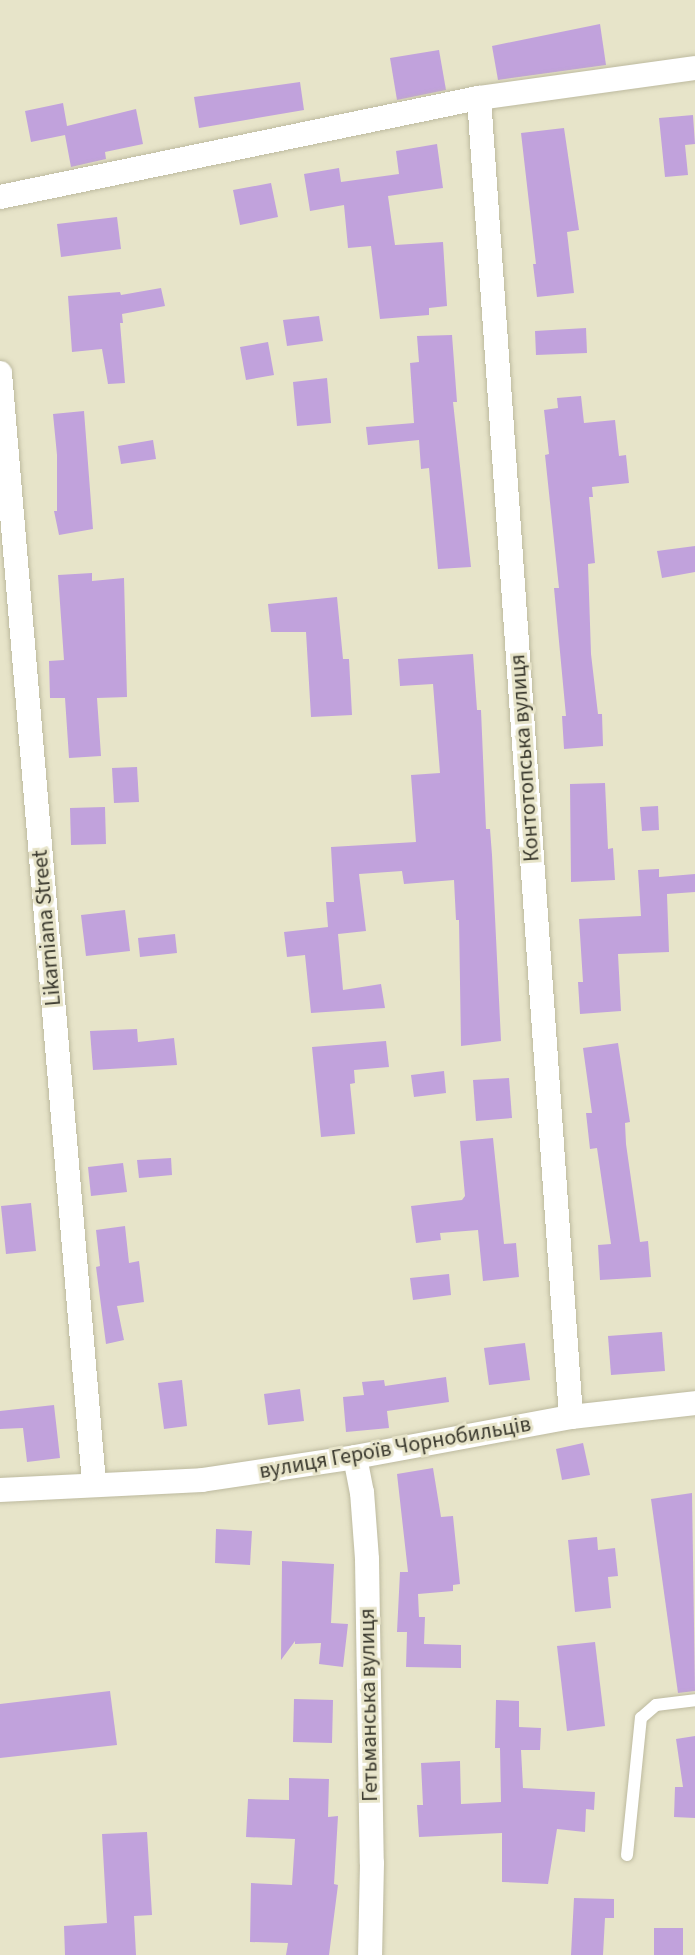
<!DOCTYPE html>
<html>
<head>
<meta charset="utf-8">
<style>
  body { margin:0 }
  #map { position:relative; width:695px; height:1955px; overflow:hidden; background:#e7e4c9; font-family:"Source Sans 3",sans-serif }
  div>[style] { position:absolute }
  .building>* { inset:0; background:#c1a2dc }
  .roads { filter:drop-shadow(0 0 2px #bdba9f) drop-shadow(0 0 2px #bdba9f) }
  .lane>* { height:12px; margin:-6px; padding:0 6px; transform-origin:6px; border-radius:6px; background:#fff }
  .street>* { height:24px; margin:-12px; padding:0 12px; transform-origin:12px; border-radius:12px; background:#fff }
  span { translate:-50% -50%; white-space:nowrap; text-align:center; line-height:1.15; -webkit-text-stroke:6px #e7e4c9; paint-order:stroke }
  .street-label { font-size:22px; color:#3a392e }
</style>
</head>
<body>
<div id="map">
  <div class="building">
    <i style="clip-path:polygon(600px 24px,606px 65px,498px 80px,492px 46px)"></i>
    <i style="clip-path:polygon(439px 50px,446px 90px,397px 100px,390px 58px)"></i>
    <i style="clip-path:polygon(300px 82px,304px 110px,199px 128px,194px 97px)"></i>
    <i style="clip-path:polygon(63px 103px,67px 126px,136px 109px,143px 144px,105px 152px,106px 159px,71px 167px,65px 135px,31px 142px,25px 111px)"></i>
    <i style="clip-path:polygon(693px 115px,695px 144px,685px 145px,688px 175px,665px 177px,659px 118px)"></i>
    <i style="clip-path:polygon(564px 128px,579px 230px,567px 232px,574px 293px,537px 297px,533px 264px,536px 264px,521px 133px)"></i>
    <i style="clip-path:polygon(437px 144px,443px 188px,388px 196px,395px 245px,443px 242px,447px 306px,429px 308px,429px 315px,380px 319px,371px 246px,348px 248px,344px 205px,310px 211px,304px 174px,339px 168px,341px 182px,399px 174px,396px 151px)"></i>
    <i style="clip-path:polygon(271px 183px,278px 217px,240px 225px,233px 190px)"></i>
    <i style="clip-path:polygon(117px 217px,121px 249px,61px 257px,57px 224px)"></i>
    <i style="clip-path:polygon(161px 288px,165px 306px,122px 314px,123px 323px,120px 323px,125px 383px,108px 384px,102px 349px,72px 352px,68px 296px,120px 292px,121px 295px)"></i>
    <i style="clip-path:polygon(319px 316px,323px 341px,287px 346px,283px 320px)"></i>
    <i style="clip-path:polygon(586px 328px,587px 353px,536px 355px,535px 331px)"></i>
    <i style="clip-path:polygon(452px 335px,457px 402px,453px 402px,471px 567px,438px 569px,429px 468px,421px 469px,419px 440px,368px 445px,366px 427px,414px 423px,410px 363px,419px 362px,417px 336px)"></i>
    <i style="clip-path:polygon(268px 342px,274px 375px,246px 380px,240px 347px)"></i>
    <i style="clip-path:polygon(327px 378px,331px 423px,297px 426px,293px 382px)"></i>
    <i style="clip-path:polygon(581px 396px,584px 423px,615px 420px,619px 456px,626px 455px,629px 483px,592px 487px,593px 497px,589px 497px,595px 563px,588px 564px,591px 654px,598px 714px,602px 714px,603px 746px,564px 749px,562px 716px,566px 716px,554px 588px,559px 588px,545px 455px,549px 454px,544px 410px,558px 408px,557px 398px)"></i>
    <i style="clip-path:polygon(84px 411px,93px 529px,59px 535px,54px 511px,57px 511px,57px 455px,53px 414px)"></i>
    <i style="clip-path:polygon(153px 440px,156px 459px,121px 464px,118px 446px)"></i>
    <i style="clip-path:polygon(695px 546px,695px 572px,662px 578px,657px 551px)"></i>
    <i style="clip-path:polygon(92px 573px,92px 581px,124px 578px,127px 697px,97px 698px,101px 756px,69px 758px,65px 698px,50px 698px,49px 661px,64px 660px,58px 575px)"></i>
    <i style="clip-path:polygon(337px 597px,343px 659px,349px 659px,352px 715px,311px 717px,306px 632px,271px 632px,268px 604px)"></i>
    <i style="clip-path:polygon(473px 654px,477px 710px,481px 710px,486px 829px,490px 829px,492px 855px,501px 1041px,461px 1046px,459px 920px,456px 920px,454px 880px,404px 884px,402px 871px,359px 874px,366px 931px,338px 934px,343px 990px,381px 984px,385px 1008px,311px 1013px,305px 955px,287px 957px,284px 932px,328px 927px,326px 902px,334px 902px,331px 847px,416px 842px,411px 775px,440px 773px,433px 684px,400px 686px,398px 659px)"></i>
    <i style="clip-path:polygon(137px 767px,139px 802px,114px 803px,112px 768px)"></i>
    <i style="clip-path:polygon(605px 783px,608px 849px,613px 848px,615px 880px,571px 882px,570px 784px)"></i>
    <i style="clip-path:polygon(658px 806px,659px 830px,642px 831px,640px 807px)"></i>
    <i style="clip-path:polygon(105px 807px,106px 844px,71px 845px,70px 808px)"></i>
    <i style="clip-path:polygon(659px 869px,659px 877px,695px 874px,695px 892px,667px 894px,669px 952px,618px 954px,621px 1011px,580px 1014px,578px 982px,583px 982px,579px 919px,641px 916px,638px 870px)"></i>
    <i style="clip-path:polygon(125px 910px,130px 951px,86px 956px,81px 915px)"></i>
    <i style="clip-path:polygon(175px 934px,177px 953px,140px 957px,138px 938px)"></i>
    <i style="clip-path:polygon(137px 1029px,138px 1042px,174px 1038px,177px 1065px,93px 1070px,90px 1031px)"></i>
    <i style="clip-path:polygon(386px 1041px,389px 1067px,354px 1070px,355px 1083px,350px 1084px,355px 1134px,321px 1137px,312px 1047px)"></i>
    <i style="clip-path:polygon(618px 1043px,630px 1122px,625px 1123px,626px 1144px,640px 1242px,648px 1241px,651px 1277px,600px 1280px,598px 1245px,611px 1244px,597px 1148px,590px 1149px,586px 1113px,592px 1113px,583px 1048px)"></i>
    <i style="clip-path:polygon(444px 1071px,446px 1093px,414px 1097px,411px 1075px)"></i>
    <i style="clip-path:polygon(509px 1078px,512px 1118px,476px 1121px,473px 1080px)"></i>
    <i style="clip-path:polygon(493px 1138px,504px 1244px,516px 1243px,519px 1277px,483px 1281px,478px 1230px,440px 1233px,441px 1240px,416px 1243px,411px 1206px,462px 1200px,465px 1196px,460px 1141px)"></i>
    <i style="clip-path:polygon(171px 1158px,172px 1175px,139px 1178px,137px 1160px)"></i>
    <i style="clip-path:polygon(123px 1163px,127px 1192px,91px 1196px,88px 1167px)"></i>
    <i style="clip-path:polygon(31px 1203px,36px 1251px,6px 1254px,1px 1206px)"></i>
    <i style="clip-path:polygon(125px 1226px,129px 1263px,139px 1261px,144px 1302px,117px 1306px,124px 1340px,106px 1344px,96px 1267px,100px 1266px,96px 1230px)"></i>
    <i style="clip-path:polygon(449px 1274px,451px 1295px,413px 1300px,410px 1278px)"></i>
    <i style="clip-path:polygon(662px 1332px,665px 1371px,611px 1375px,608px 1336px)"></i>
    <i style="clip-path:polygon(525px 1343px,530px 1380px,489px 1385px,484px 1348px)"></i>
    <i style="clip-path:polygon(446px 1377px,449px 1402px,387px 1411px,389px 1428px,346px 1432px,343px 1397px,364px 1395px,362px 1382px,384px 1380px,385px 1386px)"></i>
    <i style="clip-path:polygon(182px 1380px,187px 1426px,164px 1429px,158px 1383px)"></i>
    <i style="clip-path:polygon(300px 1389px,304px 1421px,268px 1425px,264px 1394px)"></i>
    <i style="clip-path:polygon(54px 1405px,60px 1458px,27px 1462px,23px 1428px,0 1429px,0 1411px)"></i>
    <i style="clip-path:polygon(583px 1443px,590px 1475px,562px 1480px,556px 1449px)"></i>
    <i style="clip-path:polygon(433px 1468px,441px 1517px,453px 1516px,460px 1584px,453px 1585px,453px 1591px,418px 1594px,419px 1617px,425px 1617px,424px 1644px,461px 1645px,461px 1668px,406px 1667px,407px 1632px,397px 1632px,400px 1572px,408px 1572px,397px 1474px)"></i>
    <i style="clip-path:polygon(692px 1493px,695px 1691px,678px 1693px,651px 1499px)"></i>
    <i style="clip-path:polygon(216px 1529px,252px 1531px,250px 1565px,215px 1563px)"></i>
    <i style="clip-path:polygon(597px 1537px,598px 1550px,615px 1548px,618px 1576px,608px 1577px,611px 1608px,575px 1612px,568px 1540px)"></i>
    <i style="clip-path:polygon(282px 1561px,334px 1564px,331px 1623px,348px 1624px,343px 1667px,319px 1664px,321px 1643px,295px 1644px,295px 1641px,281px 1660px)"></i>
    <i style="clip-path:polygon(595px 1642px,605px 1726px,567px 1731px,557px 1646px)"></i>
    <i style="clip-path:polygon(110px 1691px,117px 1745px,0 1758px,0 1704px)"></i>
    <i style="clip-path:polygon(294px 1699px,333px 1700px,332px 1743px,293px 1742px)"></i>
    <i style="clip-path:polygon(496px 1700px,519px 1701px,519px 1727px,541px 1728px,540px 1750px,521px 1750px,523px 1788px,595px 1792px,594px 1810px,586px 1809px,585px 1832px,557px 1829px,548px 1884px,502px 1882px,502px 1833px,419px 1837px,417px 1805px,423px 1805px,421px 1763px,460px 1761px,461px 1804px,501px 1802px,500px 1748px,495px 1748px)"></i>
    <i style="clip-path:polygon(695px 1736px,695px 1818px,674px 1817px,675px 1787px,683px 1787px,676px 1739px)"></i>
    <i style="clip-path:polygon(289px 1778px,329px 1779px,328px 1817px,338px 1816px,334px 1884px,338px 1885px,329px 1955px,286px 1955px,288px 1943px,250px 1942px,251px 1883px,292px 1885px,295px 1839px,246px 1837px,248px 1799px,289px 1800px)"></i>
    <i style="clip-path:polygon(147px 1832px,152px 1915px,134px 1916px,136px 1955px,65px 1955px,64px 1926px,107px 1923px,102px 1834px)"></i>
    <i style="clip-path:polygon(574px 1898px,614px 1899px,614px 1918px,605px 1918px,603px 1955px,571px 1955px)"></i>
    <i style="clip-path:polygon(654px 1928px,683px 1928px,683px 1955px,654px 1955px)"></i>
  </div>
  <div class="roads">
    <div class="lane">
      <i style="left:627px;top:1855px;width:138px;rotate:-84.2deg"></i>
      <i style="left:641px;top:1718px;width:20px;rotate:-41deg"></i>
      <i style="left:656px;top:1705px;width:39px;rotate:-7deg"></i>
    </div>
    <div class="street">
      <i style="left:479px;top:98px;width:1322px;rotate:86.01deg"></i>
      <i style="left:0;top:197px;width:489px;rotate:-11.7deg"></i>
      <i style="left:479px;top:98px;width:218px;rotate:-7.9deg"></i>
      <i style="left:0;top:373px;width:1115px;rotate:85.16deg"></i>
      <i style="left:355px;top:1457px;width:36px;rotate:79deg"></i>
      <i style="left:362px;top:1492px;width:67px;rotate:85.7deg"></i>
      <i style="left:367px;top:1559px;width:304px;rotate:89.1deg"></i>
      <i style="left:372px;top:1863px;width:92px;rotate:91.2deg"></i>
      <i style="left:0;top:1490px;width:202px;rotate:-2.8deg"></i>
      <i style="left:202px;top:1480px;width:155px;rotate:-8.5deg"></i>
      <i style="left:355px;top:1457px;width:220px;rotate:-10.5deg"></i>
      <i style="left:571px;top:1417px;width:125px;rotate:-6.4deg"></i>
    </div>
  </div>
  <div class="street-label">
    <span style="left:525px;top:758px;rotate:-94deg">Контотопська вулиця</span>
    <span style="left:47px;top:928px;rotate:-95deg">Likarniana Street</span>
    <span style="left:395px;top:1448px;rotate:-10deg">вулиця Героїв Чорнобильців</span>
    <span style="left:369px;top:1705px;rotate:-91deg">Гетьманська вулиця</span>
  </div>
</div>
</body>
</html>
